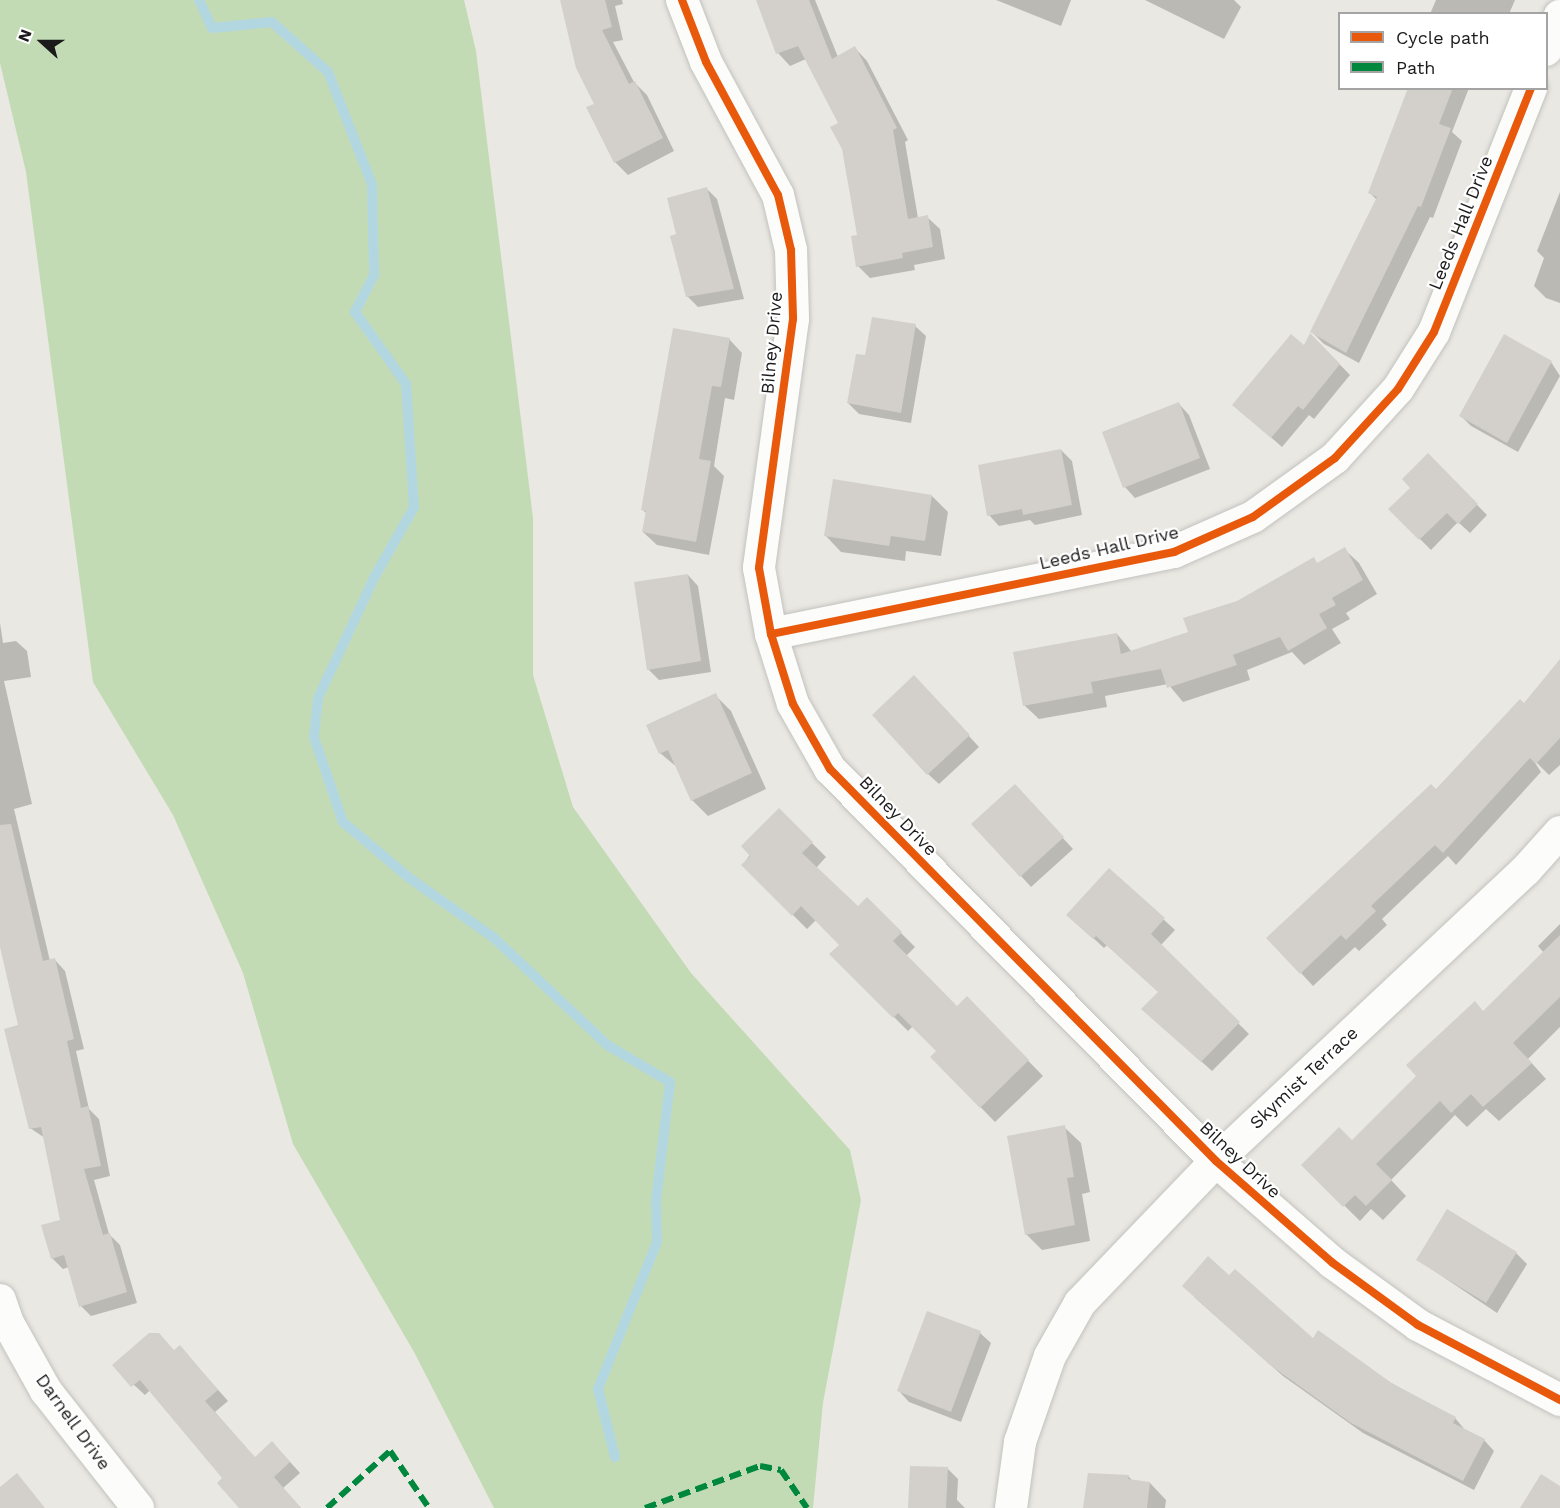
<!DOCTYPE html>
<html>
<head>
<meta charset="utf-8">
<style>
  body { margin:0 }
  #map { position:relative; width:1560px; height:1508px; overflow:hidden; background:#eae8e2; font-family:"Work Sans",sans-serif }
  div>[style] { position:absolute }
  .forest>* { inset:0; background:#c3dbb5 }
  .shadow>* { inset:0; background:#0003 }
  .stream>* { height:10px; margin:-5px; padding:0 5px; transform-origin:5px; border-radius:5px; background:#b3d7e1 }
  .building>* { inset:0; background:#d3d0cb }
  .roads { filter:drop-shadow(0 0 2px #c2c2bf) drop-shadow(0 0 2px #c2c2bf) }
  .street>* { height:32px; margin:-16px; padding:0 16px; transform-origin:16px; border-radius:16px; background:#fcfcfb }
  .quiet>* { height:6px; margin-top:-3px; transform-origin:0; background:repeating-linear-gradient(90deg,#00873e 0 12px,transparent 0 18px) }
  .cycleway>* { height:8px; margin:-4px; padding:0 4px; transform-origin:4px; border-radius:4px; background:#e8590c }
  span { translate:-50% -50%; white-space:nowrap; text-align:center; line-height:1.15; -webkit-text-stroke:4.5px #fff; paint-order:stroke }
  .street-label { font-size:18px; color:#1b1b1b }
  .legend { position:absolute; left:1338px; top:12px; width:210px; height:78px; box-sizing:border-box; background:#fff; border:2px solid #a4a4a4; margin:0; padding:8px 10px; list-style:none; font-size:18px; color:#1b1b1b }
  .legend li { display:flex; align-items:center; gap:12px; height:30px }
  .legend b { width:30px; border:2px solid #a4a4a4 }
  .north { position:absolute; left:12px; top:12px; width:60px; height:60px; -webkit-text-stroke:4px #fff; paint-order:stroke; rotate:291deg; font-size:16px; font-weight:700; line-height:24px; text-align:center; color:#1b1b1b }
  .north::after { content:''; display:block; margin:auto; width:21px; height:27px; background:#1b1b1b; clip-path:polygon(50% 0,100% 100%,50% 72%,0 100%) }
</style>
</head>
<body>
<div id="map">
  <div class="forest">
    <i style="clip-path:polygon(0 0,464px 0,476px 51px,533px 518px,533px 675px,573px 807px,691px 973px,850px 1150px,861px 1200px,823px 1403px,813px 1508px,494px 1508px,414px 1352px,293px 1144px,243px 973px,173px 815px,93px 682px,26px 172px,0 63px)"></i>
  </div>
  <div class="shadow">
    <i style="clip-path:polygon(561px 0,622px 0,623px 4px,615px 6px,623px 40px,613px 42px,634px 82px,647px 95px,674px 151px,628px 175px,615px 162px)"></i>
    <i style="clip-path:polygon(757px 0,815px 0,838px 57px,855px 48px,867px 61px,908px 140px,905px 142px,918px 218px,927px 217px,940px 229px,945px 259px,914px 265px,915px 270px,870px 278px,858px 266px,859px 236px,840px 123px,806px 59px,790px 66px,778px 53px)"></i>
    <i style="clip-path:polygon(996px 0,1071px 0,1061px 26px)"></i>
    <i style="clip-path:polygon(1145px 0,1234px 0,1241px 7px,1224px 39px)"></i>
    <i style="clip-path:polygon(1436px 0,1515px 0,1509px 14px,1430px 14px)"></i>
    <i style="clip-path:polygon(1410px 88px,1469px 88px,1452px 132px,1462px 141px,1433px 218px,1430px 217px,1359px 363px,1324px 344px,1312px 332px,1377px 200px,1370px 193px)"></i>
    <i style="clip-path:polygon(707px 189px,717px 199px,744px 299px,698px 307px,687px 296px,678px 235px)"></i>
    <i style="clip-path:polygon(1560px 192px,1560px 303px,1546px 298px,1534px 286px,1544px 258px,1537px 251px)"></i>
    <i style="clip-path:polygon(915px 326px,926px 336px,911px 423px,859px 414px,848px 403px)"></i>
    <i style="clip-path:polygon(1311px 335px,1350px 375px,1314px 419px,1309px 415px,1282px 447px,1234px 405px,1305px 347px)"></i>
    <i style="clip-path:polygon(729px 339px,742px 353px,734px 400px,725px 398px,714px 466px,724px 476px,709px 555px,657px 545px,643px 532px,647px 514px,642px 509px)"></i>
    <i style="clip-path:polygon(1551px 362px,1560px 376px,1518px 452px,1471px 426px,1461px 416px)"></i>
    <i style="clip-path:polygon(1179px 404px,1189px 415px,1210px 469px,1135px 498px,1125px 487px)"></i>
    <i style="clip-path:polygon(1061px 450px,1072px 461px,1082px 515px,1035px 525px,1030px 520px,999px 526px,989px 515px)"></i>
    <i style="clip-path:polygon(1428px 455px,1487px 515px,1470px 533px,1458px 522px,1431px 550px,1390px 509px,1412px 488px)"></i>
    <i style="clip-path:polygon(932px 496px,948px 512px,941px 556px,906px 551px,905px 561px,841px 552px,825px 535px)"></i>
    <i style="clip-path:polygon(1344px 549px,1359px 563px,1377px 594px,1346px 613px,1350px 619px,1332px 629px,1341px 643px,1304px 665px,1292px 652px,1247px 670px,1250px 680px,1183px 702px,1168px 684px,1105px 696px,1107px 707px,1039px 719px,1024px 705px,1117px 634px,1132px 652px,1190px 633px,1313px 559px,1318px 564px)"></i>
    <i style="clip-path:polygon(688px 575px,698px 586px,711px 672px,659px 680px,648px 669px)"></i>
    <i style="clip-path:polygon(0 623px,3px 643px,16px 641px,27px 651px,31px 677px,4px 681px,32px 804px,14px 809px,50px 961px,55px 960px,65px 971px,84px 1049px,76px 1051px,89px 1109px,99px 1119px,110px 1176px,94px 1180px,109px 1234px,120px 1245px,137px 1303px,91px 1316px,81px 1306px,69px 1267px,63px 1269px,52px 1258px,62px 1221px,45px 1138px,30px 1128px,20px 1027px,0 940px)"></i>
    <i style="clip-path:polygon(1560px 661px,1560px 765px,1549px 775px,1532px 758px,1541px 772px,1456px 865px,1448px 856px,1382px 919px,1387px 925px,1359px 951px,1355px 947px,1313px 986px,1301px 973px,1436px 791px,1524px 705px)"></i>
    <i style="clip-path:polygon(924px 687px,979px 747px,939px 784px,928px 774px)"></i>
    <i style="clip-path:polygon(715px 695px,731px 711px,766px 789px,708px 816px,692px 800px,678px 768px,660px 753px)"></i>
    <i style="clip-path:polygon(1025px 797px,1073px 849px,1031px 887px,1021px 876px)"></i>
    <i style="clip-path:polygon(779px 810px,826px 857px,816px 868px,858px 908px,867px 899px,915px 947px,906px 956px,957px 1008px,967px 998px,1043px 1076px,995px 1122px,932px 1057px,938px 1051px,913px 1026px,908px 1031px,831px 954px,841px 945px,816px 920px,807px 929px,743px 865px)"></i>
    <i style="clip-path:polygon(1110px 870px,1175px 930px,1160px 946px,1249px 1034px,1212px 1071px,1154px 1019px,1159px 992px,1107px 945px,1104px 948px,1079px 925px)"></i>
    <i style="clip-path:polygon(1560px 924px,1560px 1027px,1528px 1059px,1546px 1079px,1499px 1121px,1486px 1109px,1467px 1127px,1455px 1115px,1391px 1180px,1406px 1196px,1383px 1220px,1371px 1209px,1360px 1221px,1303px 1165px,1352px 1142px,1544px 953px,1538px 946px)"></i>
    <i style="clip-path:polygon(1064px 1127px,1081px 1143px,1090px 1192px,1082px 1194px,1090px 1241px,1042px 1250px,1026px 1234px)"></i>
    <i style="clip-path:polygon(1516px 1253px,1527px 1264px,1497px 1313px,1418px 1260px)"></i>
    <i style="clip-path:polygon(1229px 1277px,1313px 1340px,1455px 1418px,1465px 1430px,1484px 1440px,1494px 1451px,1474px 1490px,1363px 1433px,1283px 1376px,1194px 1297px)"></i>
    <i style="clip-path:polygon(980px 1333px,991px 1343px,961px 1422px,909px 1402px,899px 1391px)"></i>
    <i style="clip-path:polygon(180px 1347px,228px 1401px,215px 1412px,255px 1458px,283px 1454px,300px 1473px,283px 1488px,301px 1508px,241px 1508px,225px 1478px,150px 1390px,145px 1395px,134px 1385px,118px 1361px,175px 1351px)"></i>
    <i style="clip-path:polygon(948px 1469px,958px 1479px,957px 1500px,965px 1508px,909px 1508px)"></i>
    <i style="clip-path:polygon(1128px 1476px,1133px 1481px,1150px 1483px,1166px 1500px,1165px 1508px,1084px 1508px)"></i>
  </div>
  <div class="stream">
    <i style="left:199px;top:0;width:31px;rotate:65deg"></i>
    <i style="left:212px;top:28px;width:60px;rotate:-5.7deg"></i>
    <i style="left:272px;top:22px;width:75px;rotate:41.8deg"></i>
    <i style="left:328px;top:72px;width:120px;rotate:68.6deg"></i>
    <i style="left:372px;top:184px;width:91px;rotate:88.7deg"></i>
    <i style="left:374px;top:275px;width:42px;rotate:117.2deg"></i>
    <i style="left:355px;top:312px;width:88px;rotate:54.7deg"></i>
    <i style="left:406px;top:384px;width:123px;rotate:86.3deg"></i>
    <i style="left:414px;top:507px;width:81px;rotate:119.4deg"></i>
    <i style="left:374px;top:578px;width:132px;rotate:115deg"></i>
    <i style="left:318px;top:698px;width:39px;rotate:96deg"></i>
    <i style="left:314px;top:737px;width:90px;rotate:71.2deg"></i>
    <i style="left:343px;top:822px;width:85px;rotate:40.2deg"></i>
    <i style="left:408px;top:877px;width:105px;rotate:35.3deg"></i>
    <i style="left:494px;top:938px;width:156px;rotate:43.4deg"></i>
    <i style="left:607px;top:1045px;width:73px;rotate:30.4deg"></i>
    <i style="left:670px;top:1082px;width:121px;rotate:96.7deg"></i>
    <i style="left:656px;top:1202px;width:40px;rotate:88.6deg"></i>
    <i style="left:657px;top:1242px;width:158px;rotate:111.9deg"></i>
    <i style="left:598px;top:1389px;width:70px;rotate:76deg"></i>
  </div>
  <div class="building">
    <i style="clip-path:polygon(560px 0,605px 0,612px 27px,602px 30px,629px 84px,635px 81px,663px 138px,614px 163px,586px 107px,594px 104px,576px 68px)"></i>
    <i style="clip-path:polygon(756px 0,809px 0,832px 59px,855px 46px,897px 128px,893px 130px,908px 219px,928px 215px,933px 247px,902px 253px,903px 258px,856px 267px,851px 236px,857px 235px,842px 149px,830px 127px,838px 123px,798px 46px,776px 54px)"></i>
    <i style="clip-path:polygon(1408px 88px,1453px 88px,1439px 124px,1451px 128px,1421px 207px,1418px 206px,1346px 353px,1310px 332px,1377px 197px,1368px 193px)"></i>
    <i style="clip-path:polygon(707px 187px,734px 289px,686px 297px,670px 236px,676px 234px,667px 198px)"></i>
    <i style="clip-path:polygon(872px 317px,916px 324px,901px 413px,847px 403px,856px 354px,865px 355px)"></i>
    <i style="clip-path:polygon(673px 328px,730px 338px,721px 387px,712px 386px,699px 459px,711px 461px,696px 542px,642px 532px,646px 511px,641px 510px)"></i>
    <i style="clip-path:polygon(1310px 333px,1340px 364px,1303px 410px,1298px 406px,1271px 438px,1232px 405px,1291px 334px,1304px 345px)"></i>
    <i style="clip-path:polygon(1504px 334px,1552px 361px,1507px 443px,1459px 416px)"></i>
    <i style="clip-path:polygon(1179px 402px,1200px 458px,1123px 488px,1102px 432px)"></i>
    <i style="clip-path:polygon(1061px 449px,1072px 505px,1023px 515px,1022px 509px,987px 516px,978px 465px)"></i>
    <i style="clip-path:polygon(1428px 453px,1478px 504px,1458px 524px,1447px 513px,1419px 540px,1388px 509px,1410px 488px,1402px 479px)"></i>
    <i style="clip-path:polygon(833px 479px,932px 495px,925px 541px,891px 536px,889px 546px,824px 536px)"></i>
    <i style="clip-path:polygon(1345px 547px,1363px 580px,1332px 598px,1336px 605px,1319px 614px,1327px 628px,1288px 651px,1280px 637px,1233px 655px,1237px 665px,1167px 688px,1161px 669px,1091px 682px,1093px 693px,1023px 706px,1013px 652px,1117px 633px,1121px 654px,1188px 632px,1183px 618px,1237px 601px,1314px 557px,1317px 563px)"></i>
    <i style="clip-path:polygon(688px 574px,701px 661px,647px 670px,634px 582px)"></i>
    <i style="clip-path:polygon(1560px 659px,1560px 738px,1536px 764px,1530px 758px,1443px 853px,1435px 845px,1371px 906px,1376px 911px,1346px 940px,1341px 935px,1300px 974px,1266px 938px,1431px 784px,1436px 789px,1520px 699px,1524px 703px)"></i>
    <i style="clip-path:polygon(914px 675px,970px 735px,927px 775px,872px 715px)"></i>
    <i style="clip-path:polygon(716px 693px,752px 773px,691px 801px,668px 750px,659px 754px,646px 725px)"></i>
    <i style="clip-path:polygon(1015px 784px,1064px 837px,1020px 877px,971px 824px)"></i>
    <i style="clip-path:polygon(779px 808px,813px 842px,802px 853px,858px 906px,867px 897px,902px 932px,893px 941px,957px 1006px,967px 996px,1029px 1060px,980px 1108px,930px 1057px,936px 1051px,898px 1013px,893px 1018px,829px 954px,839px 945px,801px 906px,792px 916px,741px 865px,750px 856px,741px 846px)"></i>
    <i style="clip-path:polygon(11px 824px,43px 961px,55px 958px,74px 1039px,67px 1041px,81px 1108px,88px 1106px,101px 1166px,84px 1169px,103px 1235px,110px 1233px,127px 1292px,79px 1307px,64px 1255px,51px 1259px,41px 1225px,60px 1220px,41px 1127px,29px 1129px,4px 1029px,18px 1025px,0 947px,0 825px)"></i>
    <i style="clip-path:polygon(1109px 868px,1165px 918px,1151px 934px,1240px 1022px,1201px 1062px,1141px 1009px,1158px 992px,1096px 936px,1093px 939px,1066px 915px)"></i>
    <i style="clip-path:polygon(1560px 935px,1560px 997px,1513px 1043px,1532px 1063px,1483px 1107px,1471px 1094px,1451px 1113px,1440px 1101px,1376px 1164px,1392px 1180px,1366px 1206px,1355px 1195px,1343px 1207px,1301px 1165px,1339px 1127px,1352px 1140px,1416px 1076px,1406px 1065px,1475px 1001px,1483px 1011px)"></i>
    <i style="clip-path:polygon(1065px 1125px,1074px 1177px,1067px 1178px,1075px 1225px,1025px 1235px,1007px 1136px)"></i>
    <i style="clip-path:polygon(1447px 1209px,1517px 1252px,1486px 1303px,1416px 1260px)"></i>
    <i style="clip-path:polygon(1208px 1256px,1229px 1275px,1235px 1269px,1313px 1338px,1318px 1330px,1393px 1384px,1456px 1417px,1453px 1423px,1485px 1439px,1463px 1481px,1351px 1423px,1270px 1365px,1182px 1286px)"></i>
    <i style="clip-path:polygon(927px 1311px,981px 1331px,951px 1412px,897px 1391px)"></i>
    <i style="clip-path:polygon(149px 1333px,159px 1333px,174px 1350px,180px 1345px,218px 1390px,205px 1401px,255px 1457px,272px 1441px,290px 1462px,274px 1477px,301px 1508px,239px 1508px,217px 1483px,222px 1478px,140px 1380px,131px 1387px,112px 1365px)"></i>
    <i style="clip-path:polygon(910px 1466px,948px 1467px,946px 1508px,908px 1508px)"></i>
    <i style="clip-path:polygon(17px 1473px,45px 1508px,0 1508px,0 1487px)"></i>
    <i style="clip-path:polygon(1088px 1473px,1129px 1475px,1128px 1479px,1150px 1482px,1147px 1508px,1083px 1508px)"></i>
    <i style="clip-path:polygon(1541px 1474px,1560px 1486px,1560px 1508px,1520px 1508px)"></i>
  </div>
  <div class="roads">
    <div class="street">
      <i style="left:682px;top:0;width:66px;rotate:68.8deg"></i>
      <i style="left:706px;top:62px;width:151px;rotate:61.6deg"></i>
      <i style="left:778px;top:195px;width:57px;rotate:76.7deg"></i>
      <i style="left:791px;top:250px;width:69px;rotate:88.3deg"></i>
      <i style="left:793px;top:319px;width:251px;rotate:97.8deg"></i>
      <i style="left:759px;top:568px;width:67px;rotate:79.7deg"></i>
      <i style="left:771px;top:634px;width:73px;rotate:72.6deg"></i>
      <i style="left:793px;top:704px;width:75px;rotate:60.4deg"></i>
      <i style="left:830px;top:769px;width:550px;rotate:45.44deg"></i>
      <i style="left:1216px;top:1161px;width:155px;rotate:41.1deg"></i>
      <i style="left:1333px;top:1263px;width:105px;rotate:36.1deg"></i>
      <i style="left:1418px;top:1325px;width:161px;rotate:27.8deg"></i>
      <i style="left:1546px;top:50px;width:37px;rotate:-68deg"></i>
      <i style="left:771px;top:634px;width:411px;rotate:-11.5deg"></i>
      <i style="left:1174px;top:552px;width:86px;rotate:-23.9deg"></i>
      <i style="left:1253px;top:517px;width:101px;rotate:-35.7deg"></i>
      <i style="left:1335px;top:458px;width:93px;rotate:-47.6deg"></i>
      <i style="left:1398px;top:389px;width:67px;rotate:-57.7deg"></i>
      <i style="left:1434px;top:332px;width:263px;rotate:-68.3deg"></i>
      <i style="left:0;top:1300px;width:24px;rotate:71deg"></i>
      <i style="left:8px;top:1323px;width:78px;rotate:60.8deg"></i>
      <i style="left:46px;top:1391px;width:149px;rotate:51.8deg"></i>
      <i style="left:1011px;top:1508px;width:67px;rotate:-82.2deg"></i>
      <i style="left:1020px;top:1442px;width:91px;rotate:-70.8deg"></i>
      <i style="left:1050px;top:1356px;width:61px;rotate:-60.5deg"></i>
      <i style="left:1080px;top:1303px;width:197px;rotate:-46.2deg"></i>
      <i style="left:1216px;top:1161px;width:425px;rotate:-43.2deg"></i>
      <i style="left:1526px;top:870px;width:51px;rotate:-48.2deg"></i>
    </div>
  </div>
  <div class="quiet">
    <i style="left:327px;top:1508px;width:85px;rotate:-42.1deg"></i>
    <i style="left:390px;top:1451px;width:69px;rotate:55.6deg"></i>
    <i style="left:645px;top:1508px;width:122px;rotate:-20.1deg"></i>
    <i style="left:760px;top:1466px;width:21px;rotate:11deg"></i>
    <i style="left:781px;top:1470px;width:46px;rotate:55.6deg"></i>
  </div>
  <div class="cycleway">
    <i style="left:682px;top:0;width:66px;rotate:68.8deg"></i>
    <i style="left:706px;top:62px;width:151px;rotate:61.6deg"></i>
    <i style="left:778px;top:195px;width:57px;rotate:76.7deg"></i>
    <i style="left:791px;top:250px;width:69px;rotate:88.3deg"></i>
    <i style="left:793px;top:319px;width:251px;rotate:97.8deg"></i>
    <i style="left:759px;top:568px;width:67px;rotate:79.7deg"></i>
    <i style="left:771px;top:634px;width:73px;rotate:72.6deg"></i>
    <i style="left:793px;top:704px;width:75px;rotate:60.4deg"></i>
    <i style="left:830px;top:769px;width:550px;rotate:45.44deg"></i>
    <i style="left:1216px;top:1161px;width:155px;rotate:41.1deg"></i>
    <i style="left:1333px;top:1263px;width:105px;rotate:36.1deg"></i>
    <i style="left:1418px;top:1325px;width:161px;rotate:27.8deg"></i>
    <i style="left:771px;top:634px;width:411px;rotate:-11.5deg"></i>
    <i style="left:1174px;top:552px;width:86px;rotate:-23.9deg"></i>
    <i style="left:1253px;top:517px;width:101px;rotate:-35.7deg"></i>
    <i style="left:1335px;top:458px;width:93px;rotate:-47.6deg"></i>
    <i style="left:1398px;top:389px;width:67px;rotate:-57.7deg"></i>
    <i style="left:1434px;top:332px;width:263px;rotate:-68.3deg"></i>
  </div>
  <div class="street-label">
    <span style="left:1461px;top:223px;rotate:-68deg">Leeds Hall Drive</span>
    <span style="left:772px;top:343px;rotate:-85deg">Bilney Drive</span>
    <span style="left:1109px;top:548px;rotate:-13deg">Leeds Hall Drive</span>
    <span style="left:898px;top:816px;rotate:46deg">Bilney Drive</span>
    <span style="left:1304px;top:1078px;rotate:-43deg">Skymist Terrace</span>
    <span style="left:1240px;top:1160px;rotate:43deg">Bilney Drive</span>
    <span style="left:73px;top:1422px;rotate:54deg">Darnell Drive</span>
  </div>
  <ul class="legend">
  <li><b style="height:8px;background:#e8590c"></b>Cycle path</li>
  <li><b style="height:8px;background:#00873e"></b>Path</li>
  </ul>
  <div class="north">N</div>
</div>
</body>
</html>
